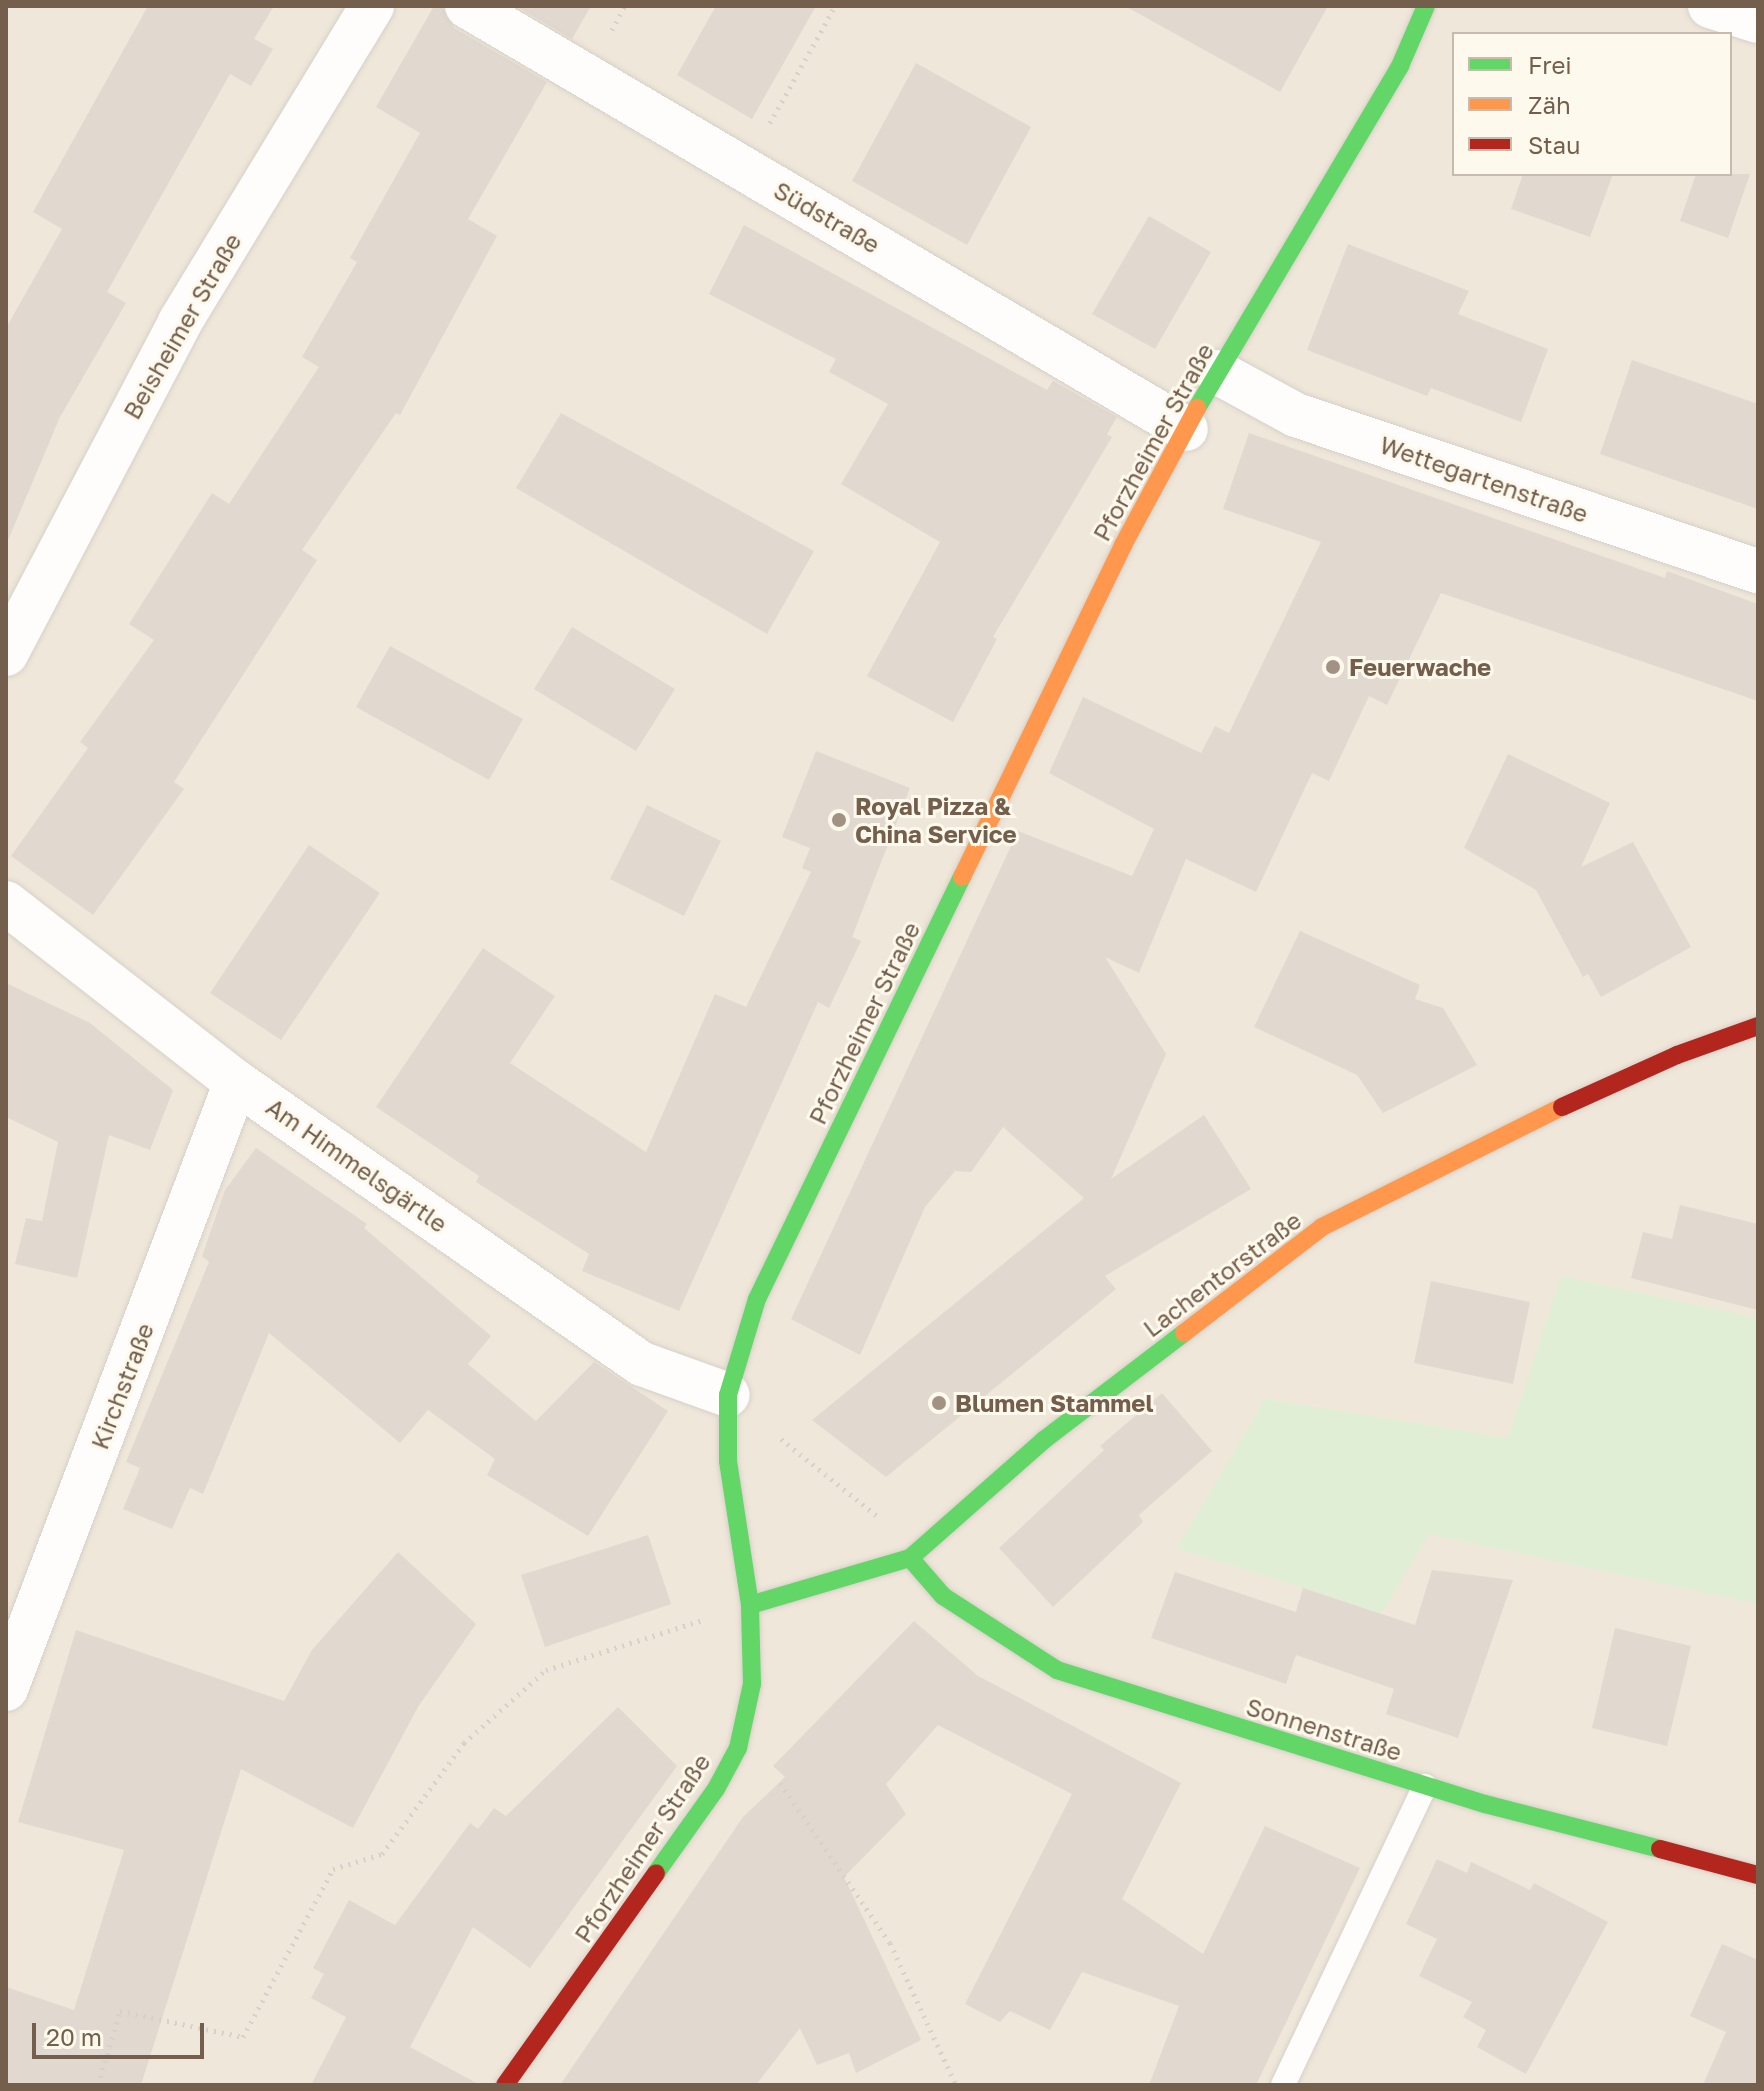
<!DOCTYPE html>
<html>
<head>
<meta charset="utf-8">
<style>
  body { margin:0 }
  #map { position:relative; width:1764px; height:2091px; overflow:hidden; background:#f6f3eb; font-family:"Golos Text",sans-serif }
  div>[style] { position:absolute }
  .residential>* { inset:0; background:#efe7d9 }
  .green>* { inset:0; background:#e1eed6 }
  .building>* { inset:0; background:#e1d9d0 }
  .path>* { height:5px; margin-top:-2.5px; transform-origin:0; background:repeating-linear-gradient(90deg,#d8d1cb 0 2px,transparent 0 8px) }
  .roads { filter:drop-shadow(0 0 2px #d6d0c9) drop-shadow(0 0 2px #d6d0c9) }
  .lane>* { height:24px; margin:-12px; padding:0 12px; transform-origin:12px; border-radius:12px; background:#fefdfc }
  .street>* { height:44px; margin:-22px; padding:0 22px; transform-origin:22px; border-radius:22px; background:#fefdfc }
  .fast>* { height:18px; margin:-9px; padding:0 9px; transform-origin:9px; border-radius:9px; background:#63d668 }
  .slow>* { height:18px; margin:-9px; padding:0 9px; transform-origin:9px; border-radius:9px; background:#ff974d }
  .jam>* { height:18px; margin:-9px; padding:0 9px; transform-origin:9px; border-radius:9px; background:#b3261e }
  .dots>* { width:22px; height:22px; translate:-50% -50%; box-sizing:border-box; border:4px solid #fef9ed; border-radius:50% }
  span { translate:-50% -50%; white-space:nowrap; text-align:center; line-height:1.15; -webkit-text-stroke:6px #fef9ed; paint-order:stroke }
  .street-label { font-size:24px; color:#745e4c }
  .poi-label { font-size:24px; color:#745e4c; font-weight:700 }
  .left { translate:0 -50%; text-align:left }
  .frame { position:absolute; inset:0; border:8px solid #745e4c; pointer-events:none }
  .legend { position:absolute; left:1452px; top:32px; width:280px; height:144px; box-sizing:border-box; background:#fef9ed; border:2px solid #c7bbad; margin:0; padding:10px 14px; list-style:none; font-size:24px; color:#745e4c }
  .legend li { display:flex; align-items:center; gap:16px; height:40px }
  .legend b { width:40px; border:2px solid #c7bbad }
  .scale { position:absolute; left:32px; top:2023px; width:172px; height:36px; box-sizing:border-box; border:4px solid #745e4c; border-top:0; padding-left:10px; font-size:24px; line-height:28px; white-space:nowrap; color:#745e4c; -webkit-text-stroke:6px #fef9ed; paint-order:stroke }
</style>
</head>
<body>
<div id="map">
  <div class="residential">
    <i style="clip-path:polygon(evenodd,6px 6px,1758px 6px,1758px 2085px,6px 2085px,6px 6px,1454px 34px,1730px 34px,1730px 174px,1454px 174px,1454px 34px)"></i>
  </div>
  <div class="green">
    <i style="clip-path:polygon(1561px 1276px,1758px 1318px,1758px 1604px,1429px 1534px,1382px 1613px,1177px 1548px,1265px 1399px,1508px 1438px)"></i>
  </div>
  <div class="building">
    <i style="clip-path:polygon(148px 6px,274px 6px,254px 39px,273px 49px,251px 86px,230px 74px,107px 292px,126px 303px,60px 417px,6px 545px,6px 328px,62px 229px,33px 212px)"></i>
    <i style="clip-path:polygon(434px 6px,442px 6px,454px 28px,547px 82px,468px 219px,497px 236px,400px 415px,396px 413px,302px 550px,317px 560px,174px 782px,184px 789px,93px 915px,11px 856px,88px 748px,80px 742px,154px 640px,129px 624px,212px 493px,229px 504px,319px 367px,302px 357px,357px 262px,350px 258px,420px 133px,376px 107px)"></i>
    <i style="clip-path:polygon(516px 6px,591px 6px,572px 39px)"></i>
    <i style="clip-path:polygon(716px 6px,816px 6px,752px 119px,677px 75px)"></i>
    <i style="clip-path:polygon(1125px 6px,1328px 6px,1280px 92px)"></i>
    <i style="clip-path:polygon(916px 63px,1031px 127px,967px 245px,852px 181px)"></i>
    <i style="clip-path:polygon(1523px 174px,1613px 174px,1590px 237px,1511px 209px)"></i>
    <i style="clip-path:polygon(1696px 174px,1750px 174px,1728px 238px,1680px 221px)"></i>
    <i style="clip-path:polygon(1149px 216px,1211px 252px,1155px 349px,1092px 314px)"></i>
    <i style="clip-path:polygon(744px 225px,1047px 390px,1053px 381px,1117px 417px,1107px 434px,1112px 437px,993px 637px,997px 639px,953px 722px,867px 676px,940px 542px,841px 484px,888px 404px,829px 372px,836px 359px,709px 294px)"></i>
    <i style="clip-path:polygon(1348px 244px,1469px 291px,1458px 314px,1548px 349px,1521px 422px,1431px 388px,1427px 396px,1307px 350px)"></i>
    <i style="clip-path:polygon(1632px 360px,1758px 404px,1758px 509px,1600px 454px)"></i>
    <i style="clip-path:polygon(561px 413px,814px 551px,767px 634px,516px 488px)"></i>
    <i style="clip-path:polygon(1249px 433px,1665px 578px,1667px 571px,1758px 604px,1758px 701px,1441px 593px,1387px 705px,1369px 696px,1329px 781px,1312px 773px,1256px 892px,1186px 859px,1139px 973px,1105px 957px,1166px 1054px,1111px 1179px,1204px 1115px,1251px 1189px,1105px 1276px,1116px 1289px,886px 1477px,812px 1420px,1084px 1198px,1003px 1127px,971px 1172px,955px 1171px,925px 1207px,860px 1355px,791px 1319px,1018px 831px,1132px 876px,1154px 829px,1049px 773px,1083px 697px,1201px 753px,1215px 726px,1229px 733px,1321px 542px,1223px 509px)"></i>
    <i style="clip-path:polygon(572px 627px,675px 689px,636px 751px,534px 689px)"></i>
    <i style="clip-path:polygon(390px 646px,523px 719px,489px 780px,356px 707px)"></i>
    <i style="clip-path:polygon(816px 751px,910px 788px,852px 937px,861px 941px,829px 1008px,818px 1002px,679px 1311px,582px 1271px,589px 1254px,476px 1182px,479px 1176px,376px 1107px,483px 948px,555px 996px,510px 1063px,646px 1152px,715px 994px,746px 1007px,811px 872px,802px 868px,810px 848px,782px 837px)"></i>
    <i style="clip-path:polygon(1508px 754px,1610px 803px,1581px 867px,1633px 842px,1691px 947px,1601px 997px,1588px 974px,1583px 977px,1536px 890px,1464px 848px)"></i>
    <i style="clip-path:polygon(647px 805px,721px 841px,684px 916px,610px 879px)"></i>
    <i style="clip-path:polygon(309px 845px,380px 893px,281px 1040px,210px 993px)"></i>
    <i style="clip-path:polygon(1300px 931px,1420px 985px,1415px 999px,1443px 1008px,1477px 1065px,1383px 1113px,1357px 1075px,1254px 1027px)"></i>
    <i style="clip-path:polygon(6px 983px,90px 1023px,173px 1090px,150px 1150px,109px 1135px,77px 1278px,15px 1264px,26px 1218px,42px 1221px,58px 1142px,6px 1117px)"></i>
    <i style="clip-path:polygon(256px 1148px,367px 1224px,364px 1228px,491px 1336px,468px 1364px,536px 1421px,594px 1362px,668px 1411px,588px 1536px,487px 1475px,495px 1459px,428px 1410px,400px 1443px,269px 1333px,203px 1494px,190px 1488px,172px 1529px,123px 1509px,140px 1468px,126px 1462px,209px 1262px,202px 1256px,225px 1190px)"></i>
    <i style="clip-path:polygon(1680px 1205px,1758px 1224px,1758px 1310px,1631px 1278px,1643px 1232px,1672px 1239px)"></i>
    <i style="clip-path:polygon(1431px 1281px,1530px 1302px,1513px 1384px,1414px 1363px)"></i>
    <i style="clip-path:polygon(1162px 1393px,1212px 1451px,1139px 1515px,1143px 1522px,1053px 1607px,999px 1548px,1104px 1450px,1100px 1446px)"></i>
    <i style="clip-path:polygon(648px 1535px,671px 1604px,545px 1647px,521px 1575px)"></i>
    <i style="clip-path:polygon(398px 1552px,476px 1624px,418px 1707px,353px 1828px,241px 1769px,141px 2085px,6px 2085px,6px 1987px,74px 2010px,124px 1850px,18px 1822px,76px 1630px,284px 1701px,312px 1650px)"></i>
    <i style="clip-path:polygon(1432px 1570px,1513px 1580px,1458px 1738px,1386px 1714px,1394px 1689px,1296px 1655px,1286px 1684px,1151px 1638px,1175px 1572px,1296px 1612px,1303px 1588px,1415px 1625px)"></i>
    <i style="clip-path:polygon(914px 1621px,978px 1676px,1181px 1783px,1122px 1899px,1203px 1954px,1265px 1826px,1360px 1868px,1256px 2085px,1149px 2085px,1179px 2006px,1082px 1972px,1050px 2030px,1010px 2011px,1000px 2022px,965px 2004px,1072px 1794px,938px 1725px,886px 1784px,906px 1814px,844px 1877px,921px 2040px,856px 2073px,849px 2053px,817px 2065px,800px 2028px,756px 2085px,560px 2085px,743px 1817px,785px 1777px,773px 1766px)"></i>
    <i style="clip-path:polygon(1615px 1628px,1691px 1646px,1667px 1746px,1592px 1728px)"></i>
    <i style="clip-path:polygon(618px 1707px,677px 1766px,530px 1968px,473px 1927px,410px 2047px,480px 2085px,311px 2085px,346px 2017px,311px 1998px,324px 1974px,313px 1968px,349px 1900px,395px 1925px,470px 1823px,478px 1829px,494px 1808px,506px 1816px)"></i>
    <i style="clip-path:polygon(1437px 1859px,1467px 1873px,1471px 1862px,1530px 1890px,1534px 1883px,1608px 1922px,1526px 2074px,1477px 2047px,1486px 2030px,1463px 2017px,1472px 2002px,1419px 1976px,1437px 1939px,1406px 1924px)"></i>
    <i style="clip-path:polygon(1722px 1944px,1758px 1960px,1758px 2085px,1703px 2085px,1726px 2032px,1690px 2016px)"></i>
  </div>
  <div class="path">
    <i style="left:612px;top:30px;width:27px;rotate:-62deg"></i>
    <i style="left:770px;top:123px;width:134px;rotate:-60.9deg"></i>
    <i style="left:781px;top:1439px;width:122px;rotate:38.7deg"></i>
    <i style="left:780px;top:1783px;width:194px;rotate:55.5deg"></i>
    <i style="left:890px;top:1943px;width:157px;rotate:65.1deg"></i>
    <i style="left:98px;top:2085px;width:77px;rotate:-73.4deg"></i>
    <i style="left:120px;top:2011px;width:126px;rotate:11.9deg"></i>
    <i style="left:243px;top:2037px;width:191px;rotate:-61.8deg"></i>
    <i style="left:333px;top:1869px;width:51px;rotate:-17deg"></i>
    <i style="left:382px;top:1854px;width:138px;rotate:-53.5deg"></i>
    <i style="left:464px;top:1743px;width:110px;rotate:-41.7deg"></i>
    <i style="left:546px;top:1670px;width:162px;rotate:-17.7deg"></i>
  </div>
  <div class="roads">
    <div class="lane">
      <i style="left:1283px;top:2085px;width:331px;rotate:-64.6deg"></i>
    </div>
    <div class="street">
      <i style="left:467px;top:6px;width:834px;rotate:30.47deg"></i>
      <i style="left:1710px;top:6px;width:50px;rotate:17.4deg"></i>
      <i style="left:1217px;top:372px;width:90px;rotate:28.6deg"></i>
      <i style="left:1296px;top:415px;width:488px;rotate:18.7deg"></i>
      <i style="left:6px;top:654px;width:375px;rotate:-62.3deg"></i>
      <i style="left:180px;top:322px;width:370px;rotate:-58.7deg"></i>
      <i style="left:6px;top:903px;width:291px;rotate:37.9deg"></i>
      <i style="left:236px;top:1082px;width:494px;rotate:34.8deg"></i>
      <i style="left:642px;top:1364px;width:91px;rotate:19.8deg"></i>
      <i style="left:6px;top:1689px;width:649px;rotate:-69.25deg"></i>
    </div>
    <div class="fast">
      <i style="left:1197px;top:408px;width:398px;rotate:-59.3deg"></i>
      <i style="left:1400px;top:66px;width:65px;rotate:-66.6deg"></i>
      <i style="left:910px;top:1558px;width:50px;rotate:49deg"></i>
      <i style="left:943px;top:1596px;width:136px;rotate:33deg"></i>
      <i style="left:1057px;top:1670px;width:448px;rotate:17.4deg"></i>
      <i style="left:1485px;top:1804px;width:181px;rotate:14.4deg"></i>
      <i style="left:750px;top:1605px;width:167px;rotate:-16.4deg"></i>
      <i style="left:910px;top:1558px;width:179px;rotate:-41.4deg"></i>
      <i style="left:1044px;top:1440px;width:176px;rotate:-37.4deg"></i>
      <i style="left:656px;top:1873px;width:103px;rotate:-54.5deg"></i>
      <i style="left:716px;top:1789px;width:47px;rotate:-61.8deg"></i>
      <i style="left:738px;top:1748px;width:66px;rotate:-77.7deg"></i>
      <i style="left:752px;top:1684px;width:79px;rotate:-91.5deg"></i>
      <i style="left:750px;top:1605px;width:146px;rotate:-98.7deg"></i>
      <i style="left:728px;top:1461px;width:66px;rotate:-90deg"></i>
      <i style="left:728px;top:1395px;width:100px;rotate:-73.2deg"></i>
      <i style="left:757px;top:1299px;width:469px;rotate:-64.1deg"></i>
    </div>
    <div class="slow">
      <i style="left:962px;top:877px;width:369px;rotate:-64.1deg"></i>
      <i style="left:1123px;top:545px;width:156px;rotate:-61.6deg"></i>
      <i style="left:1184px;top:1333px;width:174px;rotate:-37.5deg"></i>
      <i style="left:1322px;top:1227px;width:268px;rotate:-26.6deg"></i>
    </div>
    <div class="jam">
      <i style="left:1562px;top:1107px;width:126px;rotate:-24.3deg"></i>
      <i style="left:1677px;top:1055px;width:86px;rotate:-19.7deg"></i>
      <i style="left:1660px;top:1849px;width:101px;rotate:14.9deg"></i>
      <i style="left:505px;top:2085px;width:260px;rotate:-54.5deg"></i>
    </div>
  </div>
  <div class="dots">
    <i style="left:1333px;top:667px;background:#a29284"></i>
    <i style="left:839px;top:820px;background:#a29284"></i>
    <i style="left:939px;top:1403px;background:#a29284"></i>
  </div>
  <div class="street-label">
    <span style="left:827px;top:217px;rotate:30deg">Südstraße</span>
    <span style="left:182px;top:326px;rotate:-60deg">Beisheimer Straße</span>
    <span style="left:1153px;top:442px;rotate:-61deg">Pforzheimer Straße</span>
    <span style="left:1484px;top:479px;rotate:19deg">Wettegartenstraße</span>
    <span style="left:864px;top:1023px;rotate:-64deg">Pforzheimer Straße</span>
    <span style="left:357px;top:1165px;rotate:35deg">Am Himmelsgärtle</span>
    <span style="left:1222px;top:1274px;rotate:-37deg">Lachentorstraße</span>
    <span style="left:122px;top:1386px;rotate:-69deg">Kirchstraße</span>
    <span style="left:1324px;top:1729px;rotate:17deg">Sonnenstraße</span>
    <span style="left:642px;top:1848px;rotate:-56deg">Pforzheimer Straße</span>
  </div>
  <div class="poi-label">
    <span class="left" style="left:1349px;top:667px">Feuerwache</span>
    <span class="left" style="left:855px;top:820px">Royal Pizza &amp;<br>China Service</span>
    <span class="left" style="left:955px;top:1403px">Blumen Stammel</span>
  </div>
  <div class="frame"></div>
  <ul class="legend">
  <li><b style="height:10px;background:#63d668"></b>Frei</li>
  <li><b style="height:10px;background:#ff974d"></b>Zäh</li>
  <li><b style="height:10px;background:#b3261e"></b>Stau</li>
  </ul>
  <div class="scale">20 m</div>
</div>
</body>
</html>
